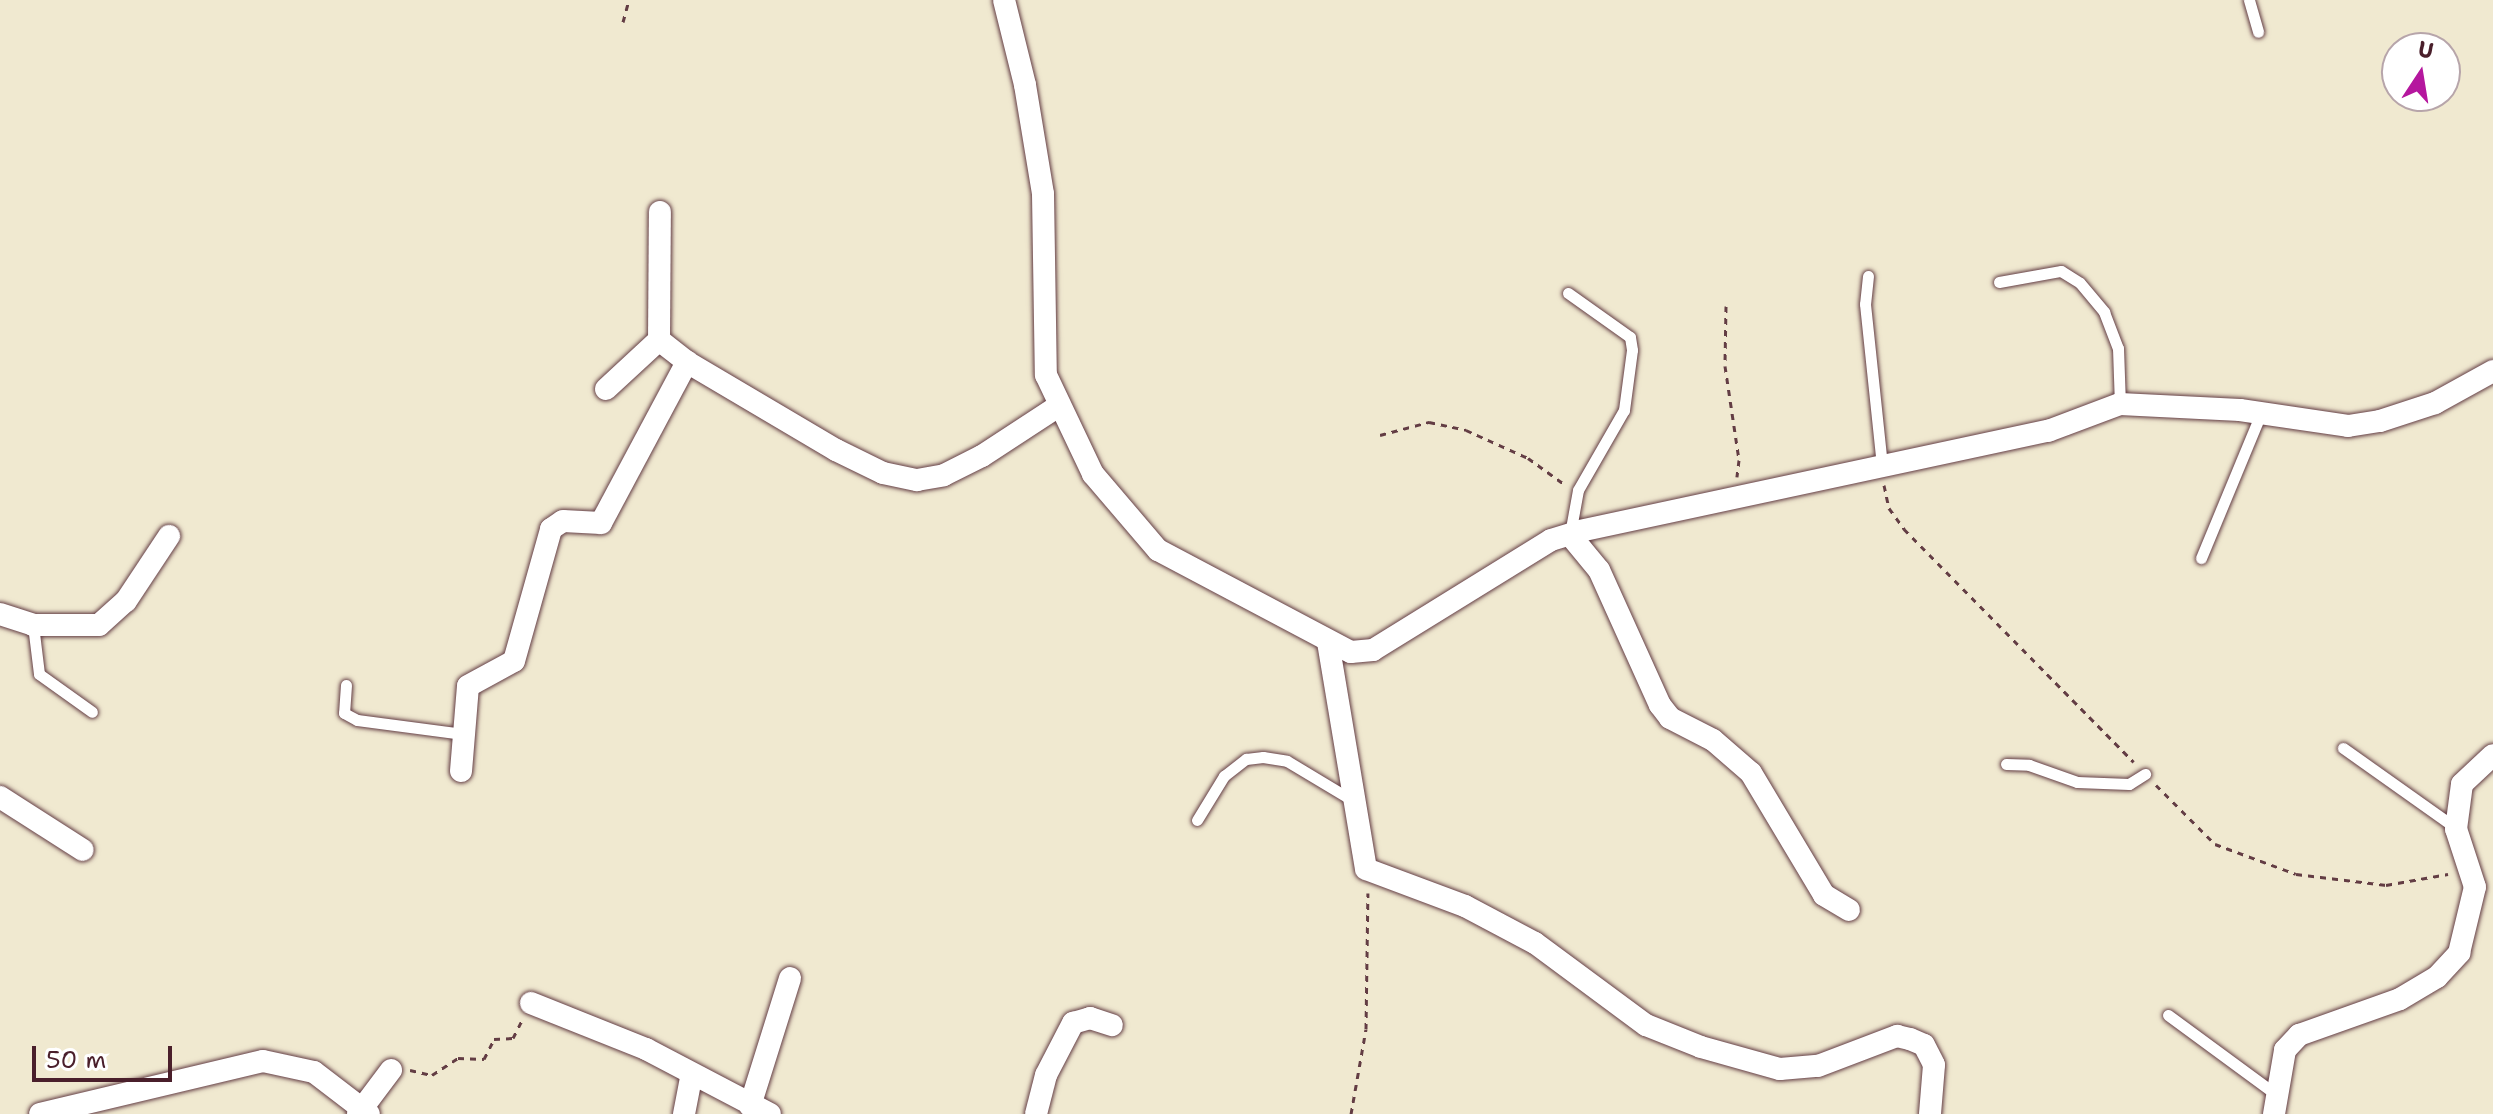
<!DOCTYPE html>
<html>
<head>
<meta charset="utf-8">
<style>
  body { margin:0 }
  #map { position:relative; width:2493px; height:1114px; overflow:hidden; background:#f0e9d0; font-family:"Shantell Sans",sans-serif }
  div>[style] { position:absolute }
  .path>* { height:3px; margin-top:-1.5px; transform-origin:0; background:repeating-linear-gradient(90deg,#633d44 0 6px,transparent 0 12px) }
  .roads { filter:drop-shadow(0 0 2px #633d44) drop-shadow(0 0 2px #633d44) }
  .lane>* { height:11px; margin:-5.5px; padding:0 5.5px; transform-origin:5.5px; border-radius:5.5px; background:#fff }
  .street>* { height:22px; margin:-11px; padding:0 11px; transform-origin:11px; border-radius:11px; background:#fff }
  span { translate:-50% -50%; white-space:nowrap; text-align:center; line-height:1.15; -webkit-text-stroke:6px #fff; paint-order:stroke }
  .north { position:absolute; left:2381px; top:32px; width:80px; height:80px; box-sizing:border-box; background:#fff; border:2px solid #b7a5aa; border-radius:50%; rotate:12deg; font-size:22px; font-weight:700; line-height:32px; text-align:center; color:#4a1f2b }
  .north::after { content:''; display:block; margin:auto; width:28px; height:36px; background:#b5179e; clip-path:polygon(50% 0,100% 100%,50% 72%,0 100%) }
  .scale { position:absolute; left:32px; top:1046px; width:140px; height:36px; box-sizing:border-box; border:4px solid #4a1f2b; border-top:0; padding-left:10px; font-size:24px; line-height:28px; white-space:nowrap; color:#4a1f2b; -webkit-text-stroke:6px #fff; paint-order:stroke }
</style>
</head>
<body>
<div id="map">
  <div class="path">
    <i style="left:623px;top:22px;width:23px;rotate:-75deg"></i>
    <i style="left:1726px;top:306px;width:60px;rotate:91deg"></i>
    <i style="left:1725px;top:366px;width:95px;rotate:81.5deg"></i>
    <i style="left:1739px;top:460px;width:17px;rotate:97deg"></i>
    <i style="left:1380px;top:435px;width:51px;rotate:-14.9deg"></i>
    <i style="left:1429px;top:422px;width:38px;rotate:12deg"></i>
    <i style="left:1466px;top:430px;width:68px;rotate:24.3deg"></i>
    <i style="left:1528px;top:458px;width:44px;rotate:35.8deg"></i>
    <i style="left:1884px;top:485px;width:24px;rotate:78deg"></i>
    <i style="left:1889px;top:508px;width:26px;rotate:54deg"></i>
    <i style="left:1904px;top:529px;width:327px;rotate:45.4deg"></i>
    <i style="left:2156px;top:785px;width:83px;rotate:45deg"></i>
    <i style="left:2215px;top:844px;width:86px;rotate:20.3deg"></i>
    <i style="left:2296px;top:874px;width:91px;rotate:7deg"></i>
    <i style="left:2386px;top:885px;width:63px;rotate:-10.1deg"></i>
    <i style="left:410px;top:1070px;width:23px;rotate:13deg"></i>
    <i style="left:432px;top:1075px;width:31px;rotate:-33deg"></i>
    <i style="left:458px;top:1058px;width:26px;rotate:2deg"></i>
    <i style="left:484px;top:1059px;width:22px;rotate:-63deg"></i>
    <i style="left:494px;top:1039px;width:19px;rotate:-3deg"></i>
    <i style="left:513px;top:1038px;width:20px;rotate:-63deg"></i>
    <i style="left:1351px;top:1114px;width:86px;rotate:-80deg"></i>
    <i style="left:1366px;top:1029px;width:136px;rotate:-89.2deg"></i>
  </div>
  <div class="roads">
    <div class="lane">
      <i style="left:2249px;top:0;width:33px;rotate:74deg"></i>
      <i style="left:1868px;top:276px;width:28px;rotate:96deg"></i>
      <i style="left:1865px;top:304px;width:164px;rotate:84deg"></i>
      <i style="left:1999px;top:282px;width:63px;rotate:-10.1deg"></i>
      <i style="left:2061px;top:271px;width:22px;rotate:32deg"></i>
      <i style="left:2080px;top:283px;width:38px;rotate:50deg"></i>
      <i style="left:2104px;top:312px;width:39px;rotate:69deg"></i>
      <i style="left:2118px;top:348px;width:56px;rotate:88deg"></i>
      <i style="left:1568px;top:293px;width:76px;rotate:35.4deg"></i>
      <i style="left:1630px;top:337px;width:13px;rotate:81deg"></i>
      <i style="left:1632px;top:350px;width:61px;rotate:97.6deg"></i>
      <i style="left:1624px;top:410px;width:92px;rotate:119.9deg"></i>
      <i style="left:1578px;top:490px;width:45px;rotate:100.3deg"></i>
      <i style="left:2201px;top:558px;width:157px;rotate:-67.5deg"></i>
      <i style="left:33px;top:625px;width:49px;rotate:83deg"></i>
      <i style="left:39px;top:674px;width:65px;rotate:35.6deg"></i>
      <i style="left:346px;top:685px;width:28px;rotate:94deg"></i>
      <i style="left:344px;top:713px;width:15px;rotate:28deg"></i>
      <i style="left:357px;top:720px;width:107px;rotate:7.5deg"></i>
      <i style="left:2343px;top:748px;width:138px;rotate:35.3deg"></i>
      <i style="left:2006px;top:764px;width:23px;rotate:2deg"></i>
      <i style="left:2029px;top:765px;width:51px;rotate:19.5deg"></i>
      <i style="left:2077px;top:782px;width:52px;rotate:2.2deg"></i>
      <i style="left:2129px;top:784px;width:19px;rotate:-32deg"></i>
      <i style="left:1197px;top:820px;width:52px;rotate:-58.5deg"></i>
      <i style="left:1224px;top:776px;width:28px;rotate:-38deg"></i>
      <i style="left:1246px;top:759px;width:17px;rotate:-7deg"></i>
      <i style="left:1263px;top:757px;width:24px;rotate:9deg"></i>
      <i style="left:1287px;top:761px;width:76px;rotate:31deg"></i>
      <i style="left:2168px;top:1015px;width:130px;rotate:36.3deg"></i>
    </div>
    <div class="street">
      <i style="left:1004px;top:0;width:88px;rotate:76.1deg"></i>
      <i style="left:1025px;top:85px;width:110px;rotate:80.6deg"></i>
      <i style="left:1043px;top:194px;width:181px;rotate:89.1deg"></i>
      <i style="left:1046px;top:375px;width:110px;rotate:64.6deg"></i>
      <i style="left:1093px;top:474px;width:100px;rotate:49.5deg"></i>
      <i style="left:1158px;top:550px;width:218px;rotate:27.9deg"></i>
      <i style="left:1351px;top:652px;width:22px;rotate:-5deg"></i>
      <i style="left:1373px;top:650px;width:209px;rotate:-31.7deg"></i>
      <i style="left:1551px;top:540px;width:30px;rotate:-17deg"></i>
      <i style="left:1580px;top:531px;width:479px;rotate:-12.1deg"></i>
      <i style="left:2048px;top:431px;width:77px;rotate:-20.6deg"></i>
      <i style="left:2120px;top:404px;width:120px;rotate:2.9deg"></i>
      <i style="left:2240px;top:410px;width:109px;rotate:8.4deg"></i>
      <i style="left:2348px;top:426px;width:32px;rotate:-9deg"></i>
      <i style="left:2380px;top:421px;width:58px;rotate:-18.1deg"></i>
      <i style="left:2435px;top:403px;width:66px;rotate:-28.9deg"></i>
      <i style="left:659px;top:340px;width:36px;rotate:38deg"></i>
      <i style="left:687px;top:362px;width:173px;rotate:30.6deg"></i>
      <i style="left:836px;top:450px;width:52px;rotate:26.1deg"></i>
      <i style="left:883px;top:473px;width:35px;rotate:12deg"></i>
      <i style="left:917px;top:480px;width:27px;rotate:-10deg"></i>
      <i style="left:944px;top:475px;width:42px;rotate:-26.6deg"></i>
      <i style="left:982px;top:456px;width:90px;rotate:-33.2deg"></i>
      <i style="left:606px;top:389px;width:72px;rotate:-42.8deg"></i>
      <i style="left:659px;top:340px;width:128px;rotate:-89.6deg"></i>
      <i style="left:1570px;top:535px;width:45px;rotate:50.4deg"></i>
      <i style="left:1599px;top:570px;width:148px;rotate:65.7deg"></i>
      <i style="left:1660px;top:705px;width:16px;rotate:52deg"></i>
      <i style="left:1670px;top:718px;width:48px;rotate:27.1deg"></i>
      <i style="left:1713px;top:740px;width:50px;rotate:41deg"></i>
      <i style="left:1751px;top:773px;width:142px;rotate:59.1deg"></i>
      <i style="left:1824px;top:895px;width:29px;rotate:31deg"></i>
      <i style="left:0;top:614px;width:35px;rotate:18deg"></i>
      <i style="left:33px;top:625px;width:66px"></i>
      <i style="left:99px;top:625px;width:36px;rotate:-42deg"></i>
      <i style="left:126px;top:601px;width:78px;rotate:-56.5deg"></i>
      <i style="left:1328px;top:642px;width:230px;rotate:80.5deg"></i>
      <i style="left:1366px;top:869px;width:106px;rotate:20.5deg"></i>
      <i style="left:1465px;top:906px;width:79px;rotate:27.9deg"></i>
      <i style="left:1535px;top:943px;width:138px;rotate:36.5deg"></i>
      <i style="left:1646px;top:1025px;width:59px;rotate:21.8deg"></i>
      <i style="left:1701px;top:1047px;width:82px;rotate:15.6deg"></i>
      <i style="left:1780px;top:1069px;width:38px;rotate:-5deg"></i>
      <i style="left:1818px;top:1066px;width:85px;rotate:-20.8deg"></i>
      <i style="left:1897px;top:1036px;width:13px;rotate:13deg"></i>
      <i style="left:1910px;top:1039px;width:15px;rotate:23deg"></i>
      <i style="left:1924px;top:1045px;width:22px;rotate:63deg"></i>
      <i style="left:1934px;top:1065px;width:49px;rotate:94.7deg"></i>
      <i style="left:461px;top:771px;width:85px;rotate:-85.3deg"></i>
      <i style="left:468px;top:686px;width:52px;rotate:-28.5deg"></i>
      <i style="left:514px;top:661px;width:137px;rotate:-74.3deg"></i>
      <i style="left:551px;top:529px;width:14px;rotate:-34deg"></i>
      <i style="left:563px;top:521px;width:38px;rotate:3deg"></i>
      <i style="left:601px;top:523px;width:183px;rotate:-61.9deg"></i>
      <i style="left:0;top:797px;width:98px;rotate:32.6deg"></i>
      <i style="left:531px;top:1003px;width:124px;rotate:21.8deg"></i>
      <i style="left:646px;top:1049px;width:140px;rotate:27.7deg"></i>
      <i style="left:750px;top:1106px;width:134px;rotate:-72.6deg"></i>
      <i style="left:40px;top:1114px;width:229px;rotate:-13.4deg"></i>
      <i style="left:263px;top:1061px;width:52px;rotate:12.2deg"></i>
      <i style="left:314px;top:1072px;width:69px;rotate:37.4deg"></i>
      <i style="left:358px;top:1114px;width:55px;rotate:-53.1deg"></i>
      <i style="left:684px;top:1114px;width:38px;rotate:-79deg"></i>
      <i style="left:1036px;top:1114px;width:40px;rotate:-75.6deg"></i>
      <i style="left:1046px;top:1075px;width:59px;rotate:-62.6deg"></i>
      <i style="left:1073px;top:1023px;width:18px;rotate:-16deg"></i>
      <i style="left:1090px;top:1018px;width:23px;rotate:18deg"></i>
      <i style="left:2274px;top:1114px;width:65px;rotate:-80.2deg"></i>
      <i style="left:2285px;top:1050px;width:21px;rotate:-47deg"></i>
      <i style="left:2299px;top:1035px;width:107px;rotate:-19.6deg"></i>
      <i style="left:2400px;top:999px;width:43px;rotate:-30.7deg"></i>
      <i style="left:2437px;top:977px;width:33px;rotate:-47deg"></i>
      <i style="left:2459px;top:953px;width:68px;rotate:-76.4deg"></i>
      <i style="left:2475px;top:887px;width:61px;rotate:-108.1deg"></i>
      <i style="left:2456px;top:829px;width:45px;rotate:-82.4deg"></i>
      <i style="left:2462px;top:784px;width:42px;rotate:-43.1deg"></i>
    </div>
  </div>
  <div class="north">U</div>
  <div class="scale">50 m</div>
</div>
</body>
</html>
